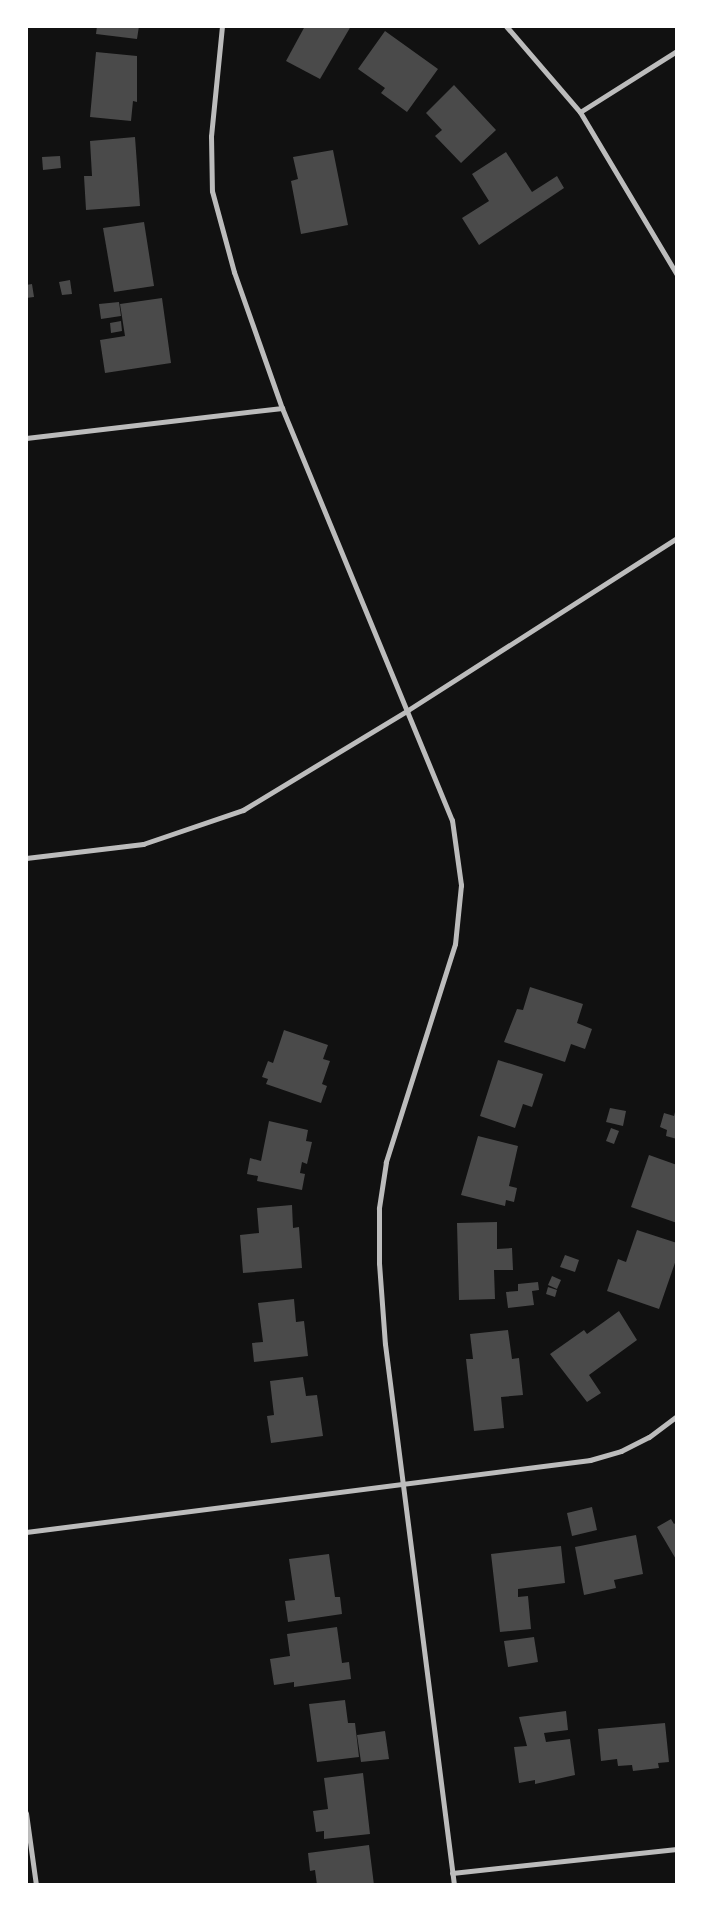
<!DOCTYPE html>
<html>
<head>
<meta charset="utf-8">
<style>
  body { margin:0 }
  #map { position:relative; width:703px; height:1911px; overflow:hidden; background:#111; font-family:"PT Serif",serif }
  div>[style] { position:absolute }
  .building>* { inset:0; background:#4a4a4a }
  .minor>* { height:5px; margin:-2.5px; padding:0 2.5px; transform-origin:2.5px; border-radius:2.5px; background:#bcbcbc }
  span { translate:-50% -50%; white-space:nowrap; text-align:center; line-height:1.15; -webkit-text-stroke:5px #fff; paint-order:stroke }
  .frame { position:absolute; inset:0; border:28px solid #fff; pointer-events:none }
</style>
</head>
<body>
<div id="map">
  <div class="building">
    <i style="clip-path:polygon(97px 26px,139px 26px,137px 39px,96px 34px)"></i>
    <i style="clip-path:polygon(305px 26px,351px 26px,320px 79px,286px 61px)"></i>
    <i style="clip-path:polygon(385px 31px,438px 69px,407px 112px,381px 93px,385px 88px,358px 69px)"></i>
    <i style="clip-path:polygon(96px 52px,137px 56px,137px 102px,133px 101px,131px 121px,90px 117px)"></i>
    <i style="clip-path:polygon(454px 85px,496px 130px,461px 163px,435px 136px,442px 130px,426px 113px)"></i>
    <i style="clip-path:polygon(135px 137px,140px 206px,86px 210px,84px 176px,92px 176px,90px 141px)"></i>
    <i style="clip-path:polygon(333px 150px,348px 225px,301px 234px,291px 181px,298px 179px,293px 157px)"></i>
    <i style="clip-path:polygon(506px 152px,532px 192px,557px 176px,564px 188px,479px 245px,462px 218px,489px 201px,472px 174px)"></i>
    <i style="clip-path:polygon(60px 156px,61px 168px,43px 170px,42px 157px)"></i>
    <i style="clip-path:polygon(144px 222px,154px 286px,114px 292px,103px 228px)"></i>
    <i style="clip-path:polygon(70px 280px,72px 294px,62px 295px,59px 282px)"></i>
    <i style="clip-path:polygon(32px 284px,34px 297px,26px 298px,26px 285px)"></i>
    <i style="clip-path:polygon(162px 298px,171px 363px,105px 373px,100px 340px,125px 336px,120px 304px)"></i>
    <i style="clip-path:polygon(119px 302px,121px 316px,101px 319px,99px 304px)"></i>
    <i style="clip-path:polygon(121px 321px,122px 331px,111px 333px,110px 323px)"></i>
    <i style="clip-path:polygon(530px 987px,583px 1004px,577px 1023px,592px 1029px,585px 1049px,571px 1044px,565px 1062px,504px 1042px,517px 1009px,523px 1010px)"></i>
    <i style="clip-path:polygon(284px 1030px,328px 1045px,323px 1059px,330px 1061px,322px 1084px,327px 1086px,321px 1103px,266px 1084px,268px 1079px,262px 1077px,268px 1061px,273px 1063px)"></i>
    <i style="clip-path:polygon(498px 1060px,543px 1074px,532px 1107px,523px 1104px,515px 1128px,480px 1116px)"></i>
    <i style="clip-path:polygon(610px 1108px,626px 1111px,623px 1126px,606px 1122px)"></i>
    <i style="clip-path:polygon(676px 1108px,677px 1108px,677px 1139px,666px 1136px,667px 1130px,660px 1127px,664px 1113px,674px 1116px)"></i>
    <i style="clip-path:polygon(269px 1121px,308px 1130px,306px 1141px,312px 1142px,307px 1164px,302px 1162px,300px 1173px,305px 1174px,302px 1190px,257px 1181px,258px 1176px,247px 1174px,250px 1158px,261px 1161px)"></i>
    <i style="clip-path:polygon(611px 1128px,619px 1131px,614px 1144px,606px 1141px)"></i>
    <i style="clip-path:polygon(478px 1136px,518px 1146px,509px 1186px,517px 1188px,514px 1202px,506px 1200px,505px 1206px,461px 1195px)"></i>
    <i style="clip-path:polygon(649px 1155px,677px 1165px,677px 1223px,631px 1207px)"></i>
    <i style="clip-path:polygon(292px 1205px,293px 1228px,299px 1227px,302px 1268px,243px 1273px,240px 1235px,259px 1233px,257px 1208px)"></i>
    <i style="clip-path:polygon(497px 1222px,497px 1249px,512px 1248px,513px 1270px,494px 1270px,495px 1299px,459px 1300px,457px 1223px)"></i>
    <i style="clip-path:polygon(637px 1230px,677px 1243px,677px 1257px,659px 1309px,607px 1291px,618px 1259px,626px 1262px)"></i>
    <i style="clip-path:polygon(565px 1255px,579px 1260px,575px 1272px,560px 1267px)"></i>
    <i style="clip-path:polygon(552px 1276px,561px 1280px,557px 1289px,548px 1285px)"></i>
    <i style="clip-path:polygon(538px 1282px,539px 1290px,532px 1291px,534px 1305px,508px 1308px,506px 1292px,518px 1291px,518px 1284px)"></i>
    <i style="clip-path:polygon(548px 1287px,557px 1290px,555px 1297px,546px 1294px)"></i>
    <i style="clip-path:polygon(294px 1299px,296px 1322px,304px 1321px,308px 1356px,254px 1362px,252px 1343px,263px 1342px,258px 1303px)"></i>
    <i style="clip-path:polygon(619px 1311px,637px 1340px,589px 1375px,601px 1393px,587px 1402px,550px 1354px,584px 1330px,587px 1334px)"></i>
    <i style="clip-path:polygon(508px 1330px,512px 1359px,519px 1358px,523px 1395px,501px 1397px,504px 1428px,474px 1431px,466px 1359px,473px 1359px,470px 1334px)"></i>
    <i style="clip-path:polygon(303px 1377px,306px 1396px,317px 1395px,323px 1436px,271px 1443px,267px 1416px,274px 1415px,270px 1381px)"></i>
    <i style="clip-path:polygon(592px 1507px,597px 1530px,572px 1536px,567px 1513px)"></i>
    <i style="clip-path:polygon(671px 1519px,674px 1524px,677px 1522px,677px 1561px,657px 1527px)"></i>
    <i style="clip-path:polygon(636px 1535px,643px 1574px,614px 1580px,616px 1588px,584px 1595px,575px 1547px)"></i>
    <i style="clip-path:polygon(561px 1546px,565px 1583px,518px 1589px,518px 1597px,528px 1596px,531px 1629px,500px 1632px,491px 1554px)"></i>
    <i style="clip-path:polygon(329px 1554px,335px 1597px,340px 1597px,342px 1614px,288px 1622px,285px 1601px,295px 1600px,289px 1559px)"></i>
    <i style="clip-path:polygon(337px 1627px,342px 1663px,349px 1662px,351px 1679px,294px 1687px,294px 1682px,274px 1685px,270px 1659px,290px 1656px,287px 1634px)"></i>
    <i style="clip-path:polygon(534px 1637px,538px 1662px,508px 1667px,504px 1641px)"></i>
    <i style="clip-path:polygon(345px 1700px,348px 1723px,355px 1723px,359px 1757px,317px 1762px,309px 1704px)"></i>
    <i style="clip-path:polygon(566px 1711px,568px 1730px,544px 1733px,546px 1742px,570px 1739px,575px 1775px,535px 1784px,535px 1780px,519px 1783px,514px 1747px,527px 1746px,519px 1717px)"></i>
    <i style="clip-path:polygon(665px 1723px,669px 1762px,658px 1763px,659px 1768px,633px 1771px,632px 1765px,618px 1766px,617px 1759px,601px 1761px,598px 1729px)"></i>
    <i style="clip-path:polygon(385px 1731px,389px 1759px,361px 1762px,357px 1735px)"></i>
    <i style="clip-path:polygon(363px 1773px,370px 1834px,324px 1839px,324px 1831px,316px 1832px,313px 1811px,328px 1809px,324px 1778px)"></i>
    <i style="clip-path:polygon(369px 1845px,374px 1885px,317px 1885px,315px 1870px,310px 1871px,308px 1853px)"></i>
  </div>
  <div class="minor">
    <i style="left:222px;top:26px;width:111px;rotate:95.7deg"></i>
    <i style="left:211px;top:136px;width:55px;rotate:89deg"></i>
    <i style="left:212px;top:191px;width:84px;rotate:74.8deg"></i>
    <i style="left:234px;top:272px;width:144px;rotate:70.6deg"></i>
    <i style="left:282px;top:408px;width:446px;rotate:67.6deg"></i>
    <i style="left:452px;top:820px;width:66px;rotate:82.1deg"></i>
    <i style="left:461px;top:885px;width:59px;rotate:95.8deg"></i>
    <i style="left:455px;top:944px;width:229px;rotate:107.6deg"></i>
    <i style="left:386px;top:1162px;width:47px;rotate:98.7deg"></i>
    <i style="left:379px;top:1208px;width:55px;rotate:90deg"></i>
    <i style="left:379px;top:1263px;width:81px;rotate:85.8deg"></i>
    <i style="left:385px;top:1344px;width:545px;rotate:82.73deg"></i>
    <i style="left:506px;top:26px;width:113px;rotate:49.3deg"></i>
    <i style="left:580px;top:112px;width:190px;rotate:59.2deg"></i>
    <i style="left:580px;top:112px;width:115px;rotate:-32.2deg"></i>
    <i style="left:26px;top:438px;width:258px;rotate:-6.7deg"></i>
    <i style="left:26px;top:858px;width:118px;rotate:-6.8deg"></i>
    <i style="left:143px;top:844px;width:106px;rotate:-18.8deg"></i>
    <i style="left:243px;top:810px;width:193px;rotate:-31.2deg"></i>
    <i style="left:408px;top:710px;width:319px;rotate:-32.6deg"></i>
    <i style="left:26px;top:1532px;width:569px;rotate:-7.28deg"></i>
    <i style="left:590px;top:1460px;width:32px;rotate:-16deg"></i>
    <i style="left:621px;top:1451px;width:31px;rotate:-27deg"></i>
    <i style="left:649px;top:1437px;width:35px;rotate:-37deg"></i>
    <i style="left:26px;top:1813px;width:73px;rotate:82.1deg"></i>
    <i style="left:452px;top:1873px;width:226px;rotate:-6.1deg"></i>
  </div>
  <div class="frame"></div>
</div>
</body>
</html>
